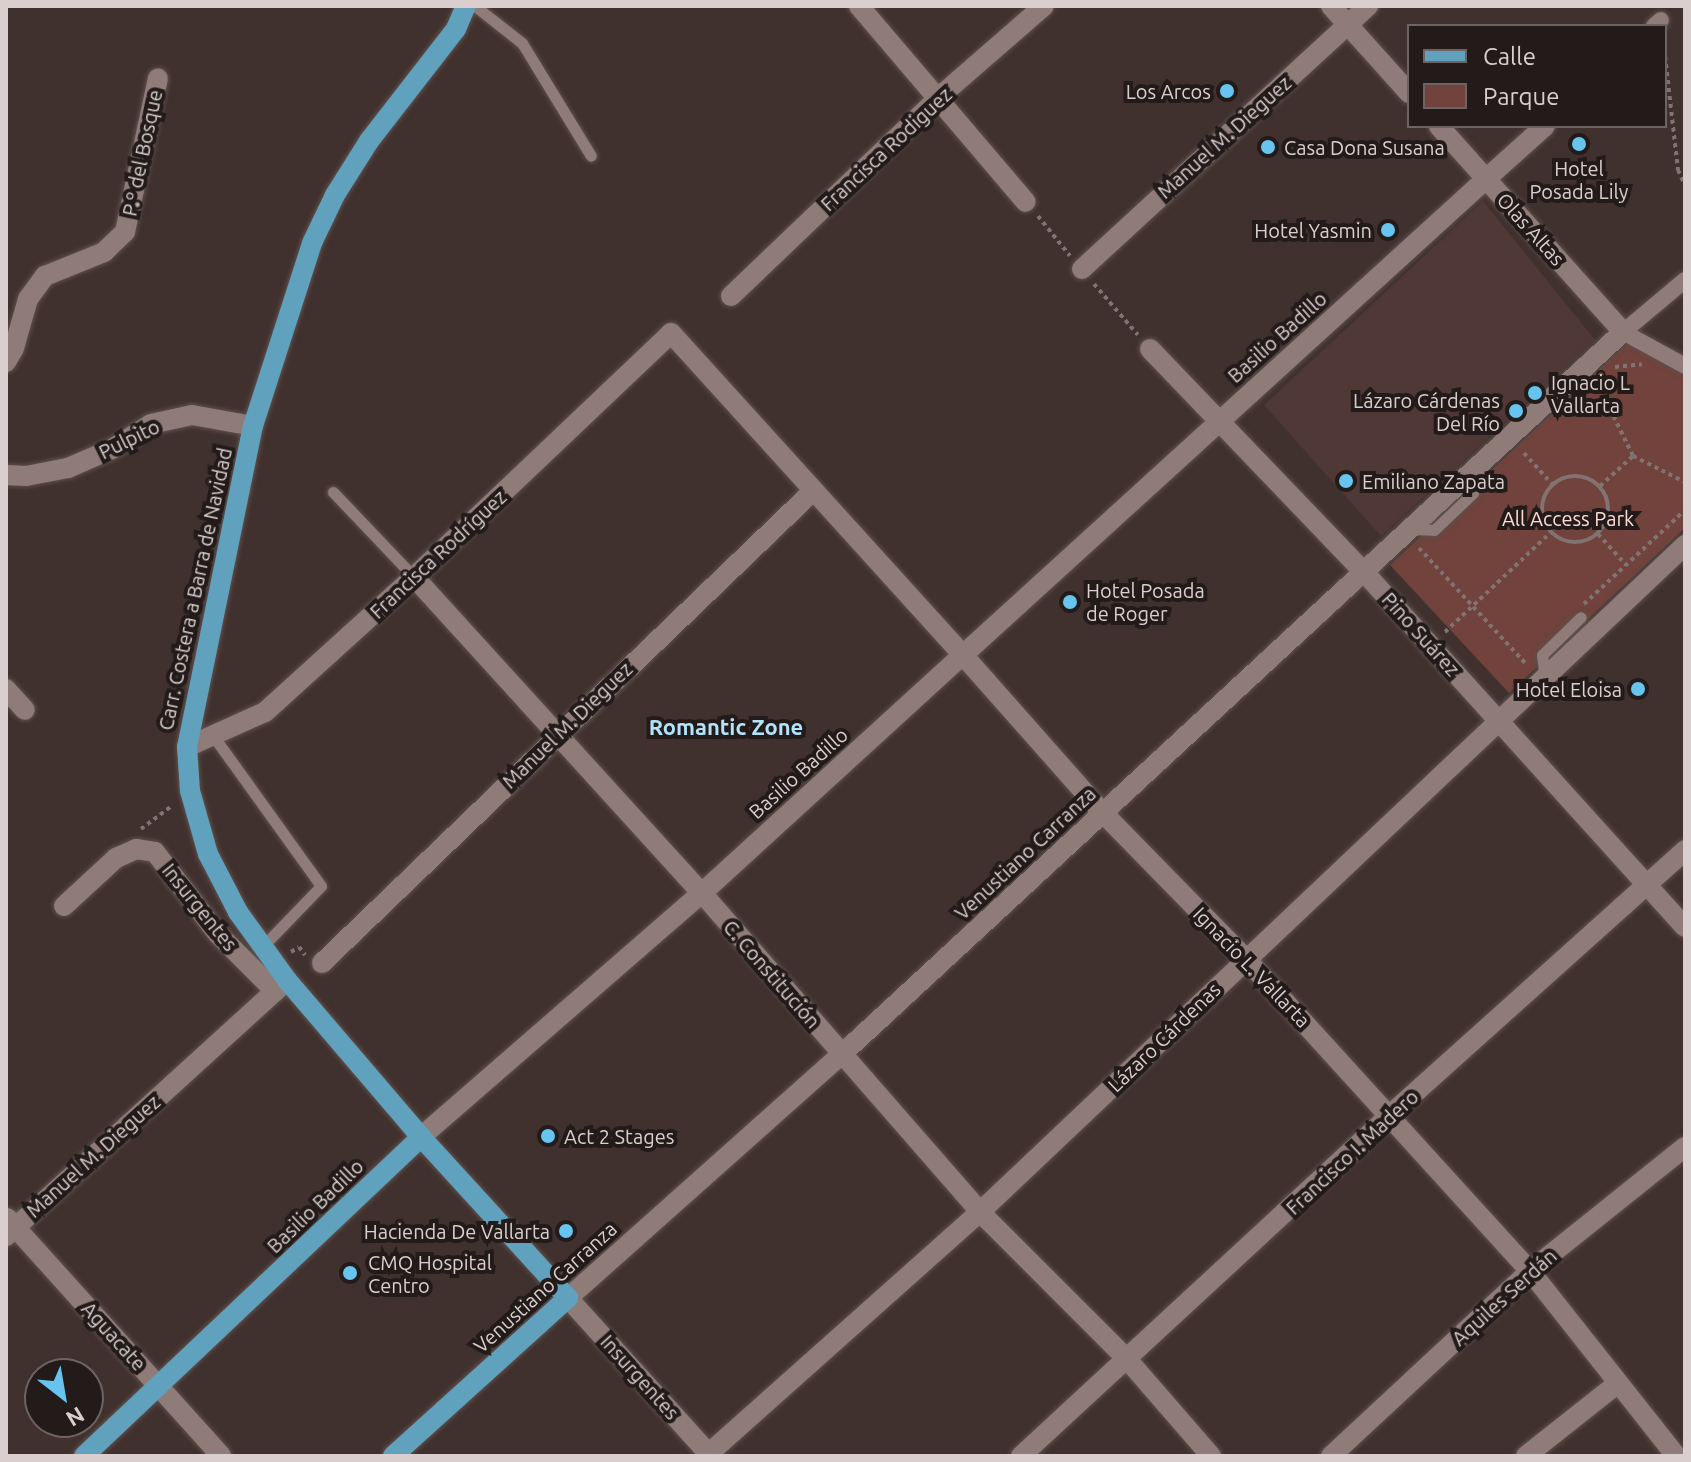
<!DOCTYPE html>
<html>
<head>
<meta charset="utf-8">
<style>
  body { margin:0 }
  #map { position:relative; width:1691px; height:1462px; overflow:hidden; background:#41312e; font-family:Ubuntu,sans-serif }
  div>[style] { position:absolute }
  .built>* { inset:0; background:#4f3835 }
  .green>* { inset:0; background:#72423c }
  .path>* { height:4px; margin-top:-2px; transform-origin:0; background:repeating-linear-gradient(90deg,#817371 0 4px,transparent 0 8px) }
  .path>.ring { margin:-2px; padding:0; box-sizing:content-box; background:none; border:4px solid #817371; border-radius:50% }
  .roads { filter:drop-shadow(0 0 2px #5d504d) drop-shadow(0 0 2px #5d504d) }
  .service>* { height:11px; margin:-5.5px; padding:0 5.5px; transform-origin:5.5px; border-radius:5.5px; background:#8f7c79 }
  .pedestrian>* { height:16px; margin:-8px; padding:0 8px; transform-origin:8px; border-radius:8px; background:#8f7c79 }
  .minor>* { height:20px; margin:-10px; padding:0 10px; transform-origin:10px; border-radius:10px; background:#8f7c79 }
  .tertiary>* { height:20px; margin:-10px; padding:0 10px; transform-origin:10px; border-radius:10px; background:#8f7c79 }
  .secondary>* { height:20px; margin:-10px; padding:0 10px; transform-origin:10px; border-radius:10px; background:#8f7c79 }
  .primary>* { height:20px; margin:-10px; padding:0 10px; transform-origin:10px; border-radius:10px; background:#60a1bd }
  .dots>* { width:22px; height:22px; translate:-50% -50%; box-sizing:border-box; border:4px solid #221b1a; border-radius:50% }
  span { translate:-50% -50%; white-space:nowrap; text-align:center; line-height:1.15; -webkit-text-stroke:8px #221b1a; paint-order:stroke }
  .poi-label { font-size:20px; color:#dacfce }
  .right { translate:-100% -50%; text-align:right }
  .left { translate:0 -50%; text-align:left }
  .street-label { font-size:20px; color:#dacfce }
  .park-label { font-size:20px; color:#ffdad4 }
  .neighbourhood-label { font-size:22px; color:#b3e3fb; font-weight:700 }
  .frame { position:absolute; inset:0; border:8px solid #dacfce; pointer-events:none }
  .legend { position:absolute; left:1407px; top:24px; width:260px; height:104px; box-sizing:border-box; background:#221b1a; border:2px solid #6c6362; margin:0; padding:10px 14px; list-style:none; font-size:24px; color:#dacfce }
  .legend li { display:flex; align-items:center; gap:16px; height:40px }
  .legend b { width:40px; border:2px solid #6c6362 }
  .north { position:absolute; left:24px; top:1358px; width:80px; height:80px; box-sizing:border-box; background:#221b1a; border:2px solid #6c6362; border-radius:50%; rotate:149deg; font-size:22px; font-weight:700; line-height:32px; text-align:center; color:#dacfce }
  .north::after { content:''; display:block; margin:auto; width:28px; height:36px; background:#66c4ef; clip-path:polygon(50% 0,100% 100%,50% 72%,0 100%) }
</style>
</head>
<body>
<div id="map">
  <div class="built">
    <i style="clip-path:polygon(1483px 201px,1595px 340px,1381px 536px,1264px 405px)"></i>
  </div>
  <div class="green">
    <i style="clip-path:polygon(1633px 338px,1685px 375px,1685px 528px,1509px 693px,1390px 565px)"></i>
  </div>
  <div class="path">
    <i style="left:1665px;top:56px;width:115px;rotate:83.5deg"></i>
    <i style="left:1678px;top:170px;width:17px;rotate:66deg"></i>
    <i style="left:1038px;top:216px;width:51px;rotate:51.3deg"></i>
    <i style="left:1094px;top:284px;width:67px;rotate:49.2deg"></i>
    <i style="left:1615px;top:367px;width:27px;rotate:-6deg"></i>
    <i style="left:1603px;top:379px;width:31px;rotate:77deg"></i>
    <i style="left:1610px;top:409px;width:52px;rotate:63.9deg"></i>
    <i style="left:1633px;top:456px;width:58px;rotate:26.6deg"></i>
    <i style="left:1524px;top:453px;width:42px;rotate:47.9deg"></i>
    <i class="ring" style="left:1542px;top:476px;width:62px;height:62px"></i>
    <i style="left:1600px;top:486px;width:45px;rotate:-42.3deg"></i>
    <i style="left:1598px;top:534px;width:42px;rotate:47.9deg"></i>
    <i style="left:1419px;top:548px;width:159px;rotate:47.3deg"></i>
    <i style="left:1584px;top:604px;width:138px;rotate:-42.9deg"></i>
    <i style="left:1445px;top:632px;width:146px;rotate:-43.3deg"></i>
    <i style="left:141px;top:829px;width:39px;rotate:-37deg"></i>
    <i style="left:291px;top:952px;width:9px;rotate:-32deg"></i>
    <i style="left:299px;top:947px;width:10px;rotate:53deg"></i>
  </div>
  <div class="roads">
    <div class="service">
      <i style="left:475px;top:6px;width:60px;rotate:38.2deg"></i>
      <i style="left:522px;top:43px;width:132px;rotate:58.6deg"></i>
      <i style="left:333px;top:492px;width:117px;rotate:46.4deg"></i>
      <i style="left:1411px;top:529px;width:23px;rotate:2deg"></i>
      <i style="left:1434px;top:530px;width:54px;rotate:-43.5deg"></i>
      <i style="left:1545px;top:679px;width:24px;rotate:-97deg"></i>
      <i style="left:1542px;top:655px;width:54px;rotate:-44.3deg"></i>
      <i style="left:214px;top:737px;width:183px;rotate:54.3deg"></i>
      <i style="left:321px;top:886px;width:83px;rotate:134deg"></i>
    </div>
    <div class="pedestrian">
      <i style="left:1654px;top:26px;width:9px;rotate:-41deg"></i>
      <i style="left:1685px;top:280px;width:81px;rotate:140deg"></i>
      <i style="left:1623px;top:332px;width:71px;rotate:28.7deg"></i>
    </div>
    <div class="minor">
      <i style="left:859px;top:6px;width:257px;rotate:49.6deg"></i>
      <i style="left:1486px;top:179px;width:79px;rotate:-41.9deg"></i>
      <i style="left:1082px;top:269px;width:389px;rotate:-42.6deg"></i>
      <i style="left:731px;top:296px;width:286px;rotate:-43.7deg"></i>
      <i style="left:938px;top:98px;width:140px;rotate:-41deg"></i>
      <i style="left:1150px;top:349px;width:310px;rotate:46.2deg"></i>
      <i style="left:1365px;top:573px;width:477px;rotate:47.9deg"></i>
      <i style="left:6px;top:362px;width:16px;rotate:-60deg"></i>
      <i style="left:14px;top:348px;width:51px;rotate:-74.1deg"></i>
      <i style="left:28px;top:299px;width:29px;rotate:-54deg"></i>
      <i style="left:45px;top:276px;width:64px;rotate:-22.1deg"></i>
      <i style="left:104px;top:252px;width:29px;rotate:-44deg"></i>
      <i style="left:125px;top:232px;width:157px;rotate:-77.9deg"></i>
      <i style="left:6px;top:475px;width:20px;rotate:3deg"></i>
      <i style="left:26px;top:476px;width:43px;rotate:-10.8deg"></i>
      <i style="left:68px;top:468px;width:48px;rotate:-23.4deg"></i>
      <i style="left:112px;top:449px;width:46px;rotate:-32.7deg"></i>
      <i style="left:151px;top:424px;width:42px;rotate:-12.4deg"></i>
      <i style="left:192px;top:415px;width:62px;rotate:10.2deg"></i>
      <i style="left:414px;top:577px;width:428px;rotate:47.7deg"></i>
      <i style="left:702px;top:893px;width:423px;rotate:48.9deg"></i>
      <i style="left:980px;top:1212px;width:208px;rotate:45deg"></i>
      <i style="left:1127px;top:1359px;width:128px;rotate:49.1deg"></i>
      <i style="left:6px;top:689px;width:28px;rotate:48deg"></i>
      <i style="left:187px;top:747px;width:85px;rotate:-24.2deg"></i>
      <i style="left:265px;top:712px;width:201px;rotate:-42.2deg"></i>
      <i style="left:414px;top:577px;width:354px;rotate:-43.5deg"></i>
      <i style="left:671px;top:333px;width:435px;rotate:47.8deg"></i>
      <i style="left:64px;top:906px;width:71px;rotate:-42.7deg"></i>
      <i style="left:116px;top:858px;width:22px;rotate:-24deg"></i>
      <i style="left:136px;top:849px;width:19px;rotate:9deg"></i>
      <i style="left:155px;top:852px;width:103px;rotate:52.5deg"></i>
      <i style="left:218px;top:934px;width:81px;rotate:45deg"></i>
      <i style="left:322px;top:963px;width:682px;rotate:-43.87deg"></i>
      <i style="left:7px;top:1218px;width:320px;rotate:48deg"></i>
      <i style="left:6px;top:1236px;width:380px;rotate:-42.3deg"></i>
      <i style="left:706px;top:1456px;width:367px;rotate:-41.7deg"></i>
      <i style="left:980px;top:1212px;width:971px;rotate:-43.41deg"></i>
      <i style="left:1021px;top:1456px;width:502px;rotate:-42.74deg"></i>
      <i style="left:1390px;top:1115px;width:397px;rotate:-41.9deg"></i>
      <i style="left:1331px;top:1456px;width:272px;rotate:-42.9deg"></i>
      <i style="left:1530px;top:1271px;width:198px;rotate:-38.7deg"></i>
      <i style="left:1526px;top:1456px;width:116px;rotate:-38.4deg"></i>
    </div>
    <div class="tertiary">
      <i style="left:1331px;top:6px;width:117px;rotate:48.1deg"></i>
      <i style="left:963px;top:655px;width:707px;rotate:-42.31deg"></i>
      <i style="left:568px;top:1298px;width:365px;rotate:-41.7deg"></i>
      <i style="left:841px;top:1055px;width:1065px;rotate:-42.76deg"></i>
      <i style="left:1623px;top:332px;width:276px;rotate:-131.8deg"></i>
    </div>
    <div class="secondary">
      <i style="left:421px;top:1137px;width:372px;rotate:-41deg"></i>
      <i style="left:702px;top:893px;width:353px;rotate:-42.4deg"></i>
      <i style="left:963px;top:655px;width:211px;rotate:48.5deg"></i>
      <i style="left:1103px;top:813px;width:204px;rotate:45.6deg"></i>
      <i style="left:1246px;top:959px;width:422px;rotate:47.7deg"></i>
      <i style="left:1530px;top:1271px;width:236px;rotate:51.7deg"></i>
      <i style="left:568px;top:1298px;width:213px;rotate:47.9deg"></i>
    </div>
    <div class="primary">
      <i style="left:84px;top:1456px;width:464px;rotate:-43.4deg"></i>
      <i style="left:393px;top:1456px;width:236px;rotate:-42.1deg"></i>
      <i style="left:568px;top:1298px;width:218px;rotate:-132.4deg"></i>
      <i style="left:421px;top:1137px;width:206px;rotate:-130.5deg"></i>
      <i style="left:287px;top:980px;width:84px;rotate:-125.8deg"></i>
      <i style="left:238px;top:912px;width:65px;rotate:-117.3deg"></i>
      <i style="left:208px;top:854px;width:66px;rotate:-105.9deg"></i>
      <i style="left:190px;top:791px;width:44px;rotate:-93.9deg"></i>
      <i style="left:187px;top:747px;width:328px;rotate:-78.4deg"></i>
      <i style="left:253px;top:426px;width:192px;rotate:-72.1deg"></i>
      <i style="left:312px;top:243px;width:53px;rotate:-64.4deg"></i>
      <i style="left:335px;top:195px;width:64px;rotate:-57.8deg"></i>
      <i style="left:369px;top:141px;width:142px;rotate:-52.2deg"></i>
      <i style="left:456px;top:29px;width:25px;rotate:-67deg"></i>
    </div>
  </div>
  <div class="dots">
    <i style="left:1227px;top:91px;background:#66c4ef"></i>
    <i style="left:1579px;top:144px;background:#66c4ef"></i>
    <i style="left:1268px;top:147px;background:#66c4ef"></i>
    <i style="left:1388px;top:230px;background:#66c4ef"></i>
    <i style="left:1535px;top:393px;background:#66c4ef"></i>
    <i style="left:1516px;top:411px;background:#66c4ef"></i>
    <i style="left:1346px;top:481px;background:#66c4ef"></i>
    <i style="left:1070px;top:602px;background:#66c4ef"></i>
    <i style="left:1638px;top:689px;background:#66c4ef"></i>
    <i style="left:548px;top:1136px;background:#66c4ef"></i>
    <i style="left:566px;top:1231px;background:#66c4ef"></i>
    <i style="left:350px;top:1273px;background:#66c4ef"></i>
  </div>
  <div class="poi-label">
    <span class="right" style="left:1211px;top:91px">Los Arcos</span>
    <span class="left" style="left:1284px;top:147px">Casa Dona Susana</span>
    <span style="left:1579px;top:180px">Hotel<br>Posada Lily</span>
    <span class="right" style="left:1372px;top:230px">Hotel Yasmin</span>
    <span class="left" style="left:1551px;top:394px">Ignacio L<br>Vallarta</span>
    <span class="right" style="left:1500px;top:412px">Lázaro Cárdenas<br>Del Río</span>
    <span class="left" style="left:1362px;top:481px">Emiliano Zapata</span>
    <span class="left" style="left:1086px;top:602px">Hotel Posada<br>de Roger</span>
    <span class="right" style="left:1622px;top:689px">Hotel Eloisa</span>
    <span class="left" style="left:564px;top:1136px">Act 2 Stages</span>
    <span class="right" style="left:550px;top:1231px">Hacienda De Vallarta</span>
    <span class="left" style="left:368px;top:1274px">CMQ Hospital<br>Centro</span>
  </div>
  <div class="street-label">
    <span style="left:1224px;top:137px;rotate:-42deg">Manuel M. Dieguez</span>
    <span style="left:886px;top:149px;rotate:-43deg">Francisca Rodiguez</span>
    <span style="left:142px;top:153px;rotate:-78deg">P.º del Bosque</span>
    <span style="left:1531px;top:229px;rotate:48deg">Olas Altas</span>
    <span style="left:1277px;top:337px;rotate:-42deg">Basilio Badillo</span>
    <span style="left:129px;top:439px;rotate:-26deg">Pulpito</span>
    <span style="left:438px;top:554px;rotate:-43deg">Francisca Rodríguez</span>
    <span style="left:195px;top:589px;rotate:-78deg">Carr. Costera a Barra de Navidad</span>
    <span style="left:1421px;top:634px;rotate:48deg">Pino Suárez</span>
    <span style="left:567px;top:725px;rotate:-44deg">Manuel M. Dieguez</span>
    <span style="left:798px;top:773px;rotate:-42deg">Basilio Badillo</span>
    <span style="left:1025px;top:853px;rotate:-43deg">Venustiano Carranza</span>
    <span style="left:200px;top:907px;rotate:51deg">Insurgentes</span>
    <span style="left:1252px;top:967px;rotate:46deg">Ignacio L. Vallarta</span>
    <span style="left:772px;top:974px;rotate:49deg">C. Constitución</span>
    <span style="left:1164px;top:1037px;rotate:-44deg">Lázaro Cárdenas</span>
    <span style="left:1352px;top:1152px;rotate:-43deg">Francisco I. Madero</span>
    <span style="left:93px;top:1156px;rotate:-42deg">Manuel M. Dieguez</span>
    <span style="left:315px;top:1206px;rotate:-44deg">Basilio Badillo</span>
    <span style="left:545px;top:1287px;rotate:-42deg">Venustiano Carranza</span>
    <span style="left:1504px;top:1297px;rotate:-42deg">Aquiles Serdán</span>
    <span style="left:114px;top:1336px;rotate:48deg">Aguacate</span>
    <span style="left:640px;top:1377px;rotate:48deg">Insurgentes</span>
  </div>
  <div class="park-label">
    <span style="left:1568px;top:518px">All Access Park</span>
  </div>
  <div class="neighbourhood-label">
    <span style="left:726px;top:727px">Romantic Zone</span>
  </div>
  <div class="frame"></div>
  <ul class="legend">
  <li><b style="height:10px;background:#60a1bd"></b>Calle</li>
  <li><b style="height:22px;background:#72423c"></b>Parque</li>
  </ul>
  <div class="north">N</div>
</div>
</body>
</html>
